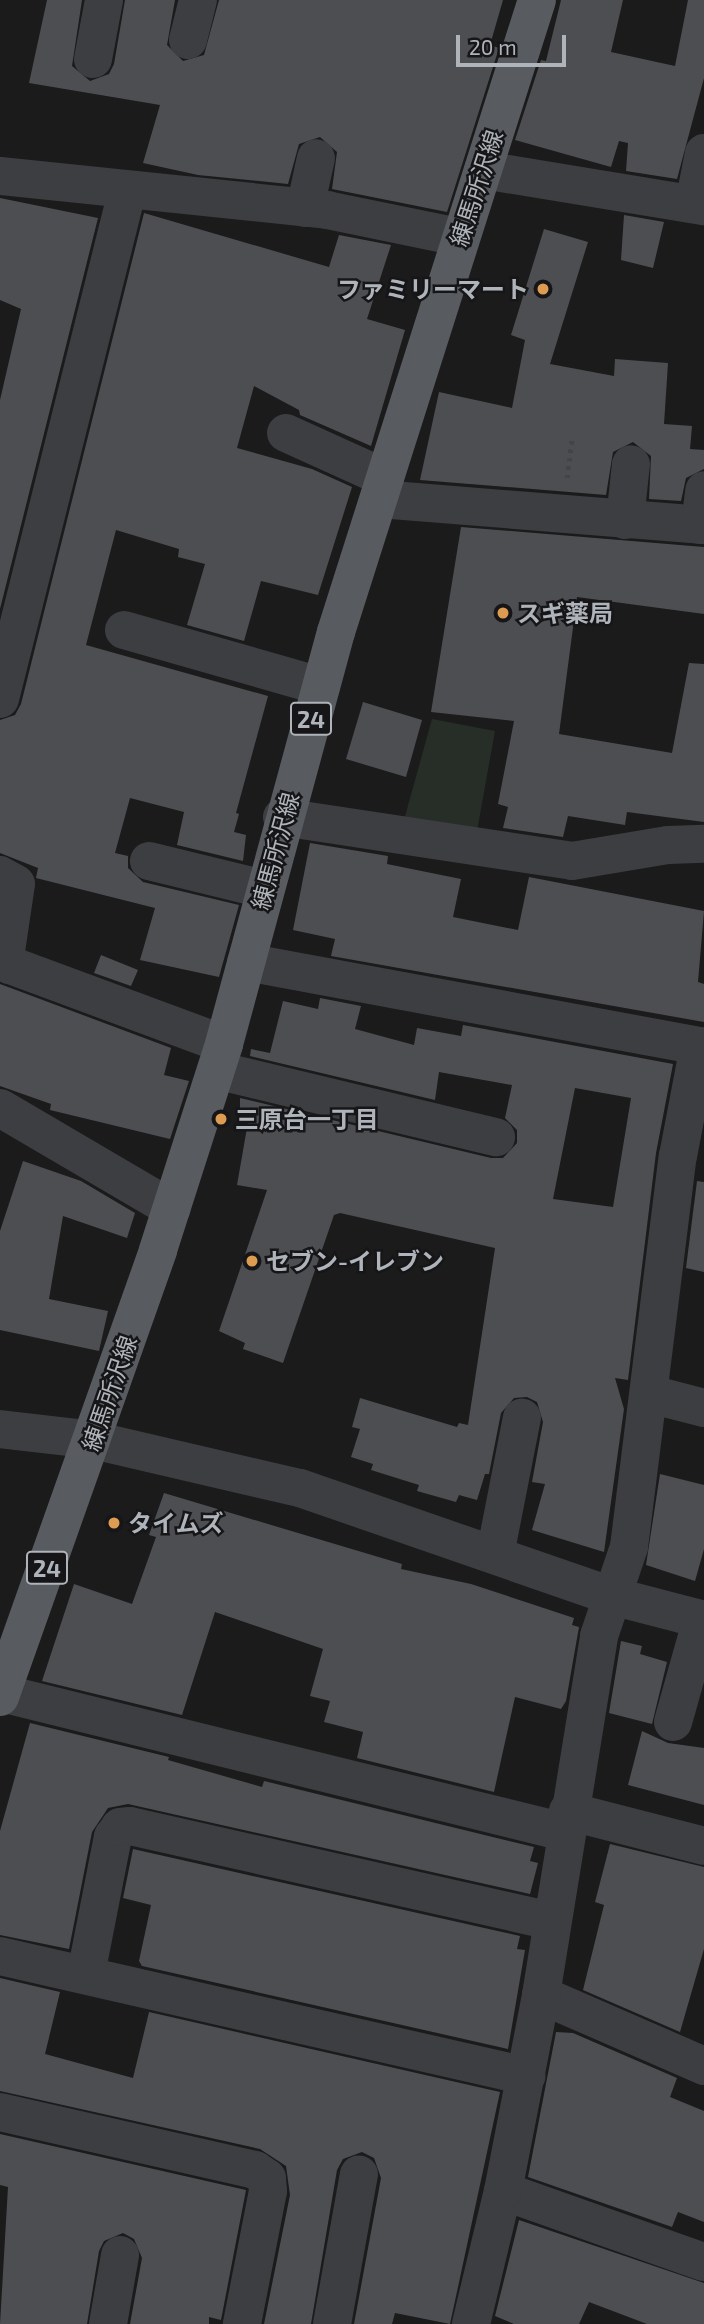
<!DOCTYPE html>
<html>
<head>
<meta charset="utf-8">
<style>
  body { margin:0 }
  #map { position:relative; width:704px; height:2324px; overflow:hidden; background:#1b1b1c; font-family:"Exo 2","Noto Sans JP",sans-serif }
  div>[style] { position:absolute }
  .green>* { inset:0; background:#272e27 }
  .building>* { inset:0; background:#4d4e51 }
  .path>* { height:4.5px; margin-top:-2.25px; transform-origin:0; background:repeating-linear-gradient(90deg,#424548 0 3.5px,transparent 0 8.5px) }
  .minor>* { height:38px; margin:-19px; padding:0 19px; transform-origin:19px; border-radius:19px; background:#3c3e41 }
  .major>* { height:38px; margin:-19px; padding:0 19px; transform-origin:19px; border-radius:19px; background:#585b60 }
  .dots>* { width:19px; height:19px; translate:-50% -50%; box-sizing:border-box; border:4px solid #161618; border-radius:50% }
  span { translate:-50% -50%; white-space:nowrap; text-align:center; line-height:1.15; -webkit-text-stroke:5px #161618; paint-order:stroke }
  .shield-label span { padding:2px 5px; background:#161618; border:2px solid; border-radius:5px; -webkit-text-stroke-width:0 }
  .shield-label { font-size:23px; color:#afb4ba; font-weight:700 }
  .street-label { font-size:24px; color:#afb4ba }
  .poi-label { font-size:24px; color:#afb4ba; font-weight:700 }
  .right { translate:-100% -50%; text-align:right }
  .left { translate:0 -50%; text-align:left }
  .scale { position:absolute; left:456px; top:35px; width:110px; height:32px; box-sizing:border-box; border:4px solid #afb4ba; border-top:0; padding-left:9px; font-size:21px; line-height:24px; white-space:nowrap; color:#afb4ba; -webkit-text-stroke:5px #161618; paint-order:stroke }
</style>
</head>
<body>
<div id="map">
  <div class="green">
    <i style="clip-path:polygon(432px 719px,495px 731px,477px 831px,404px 820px)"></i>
  </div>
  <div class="building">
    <i style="clip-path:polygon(47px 0,82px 0,72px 66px,90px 81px,109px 74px,114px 64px,125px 0,175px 0,167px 45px,183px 61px,204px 55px,219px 0,503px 0,490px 45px,499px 48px,447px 212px,332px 189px,337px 152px,320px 137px,299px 144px,288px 184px,198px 175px,143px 163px,160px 105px,29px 83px)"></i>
    <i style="clip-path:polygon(561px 0,623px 0,611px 52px,675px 66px,688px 0,704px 0,704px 78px,677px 179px,626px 171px,628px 143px,619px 141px,611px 167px,515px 140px,541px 60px,546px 61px)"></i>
    <i style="clip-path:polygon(0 198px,98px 218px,0 609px,0 400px,21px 309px,0 300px)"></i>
    <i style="clip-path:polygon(144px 213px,329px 267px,339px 235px,391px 245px,367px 319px,405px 330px,371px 446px,300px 415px,299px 410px,254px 386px,237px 448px,312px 469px,352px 487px,318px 595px,261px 581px,244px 641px,187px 625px,205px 564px,178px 557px,179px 549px,116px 530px,86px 645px,268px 696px,236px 813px,239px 814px,234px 832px,246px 835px,243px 861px,177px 845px,184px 812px,130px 798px,115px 853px,128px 856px,128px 868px,143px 882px,239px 905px,219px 977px,140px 960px,155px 908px,36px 878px,38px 868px,0 853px,0 720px,15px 715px,21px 704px)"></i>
    <i style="clip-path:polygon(624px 215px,664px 222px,653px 268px,621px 260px)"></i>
    <i style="clip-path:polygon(544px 229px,588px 242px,550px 364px,614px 376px,615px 359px,668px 363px,664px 424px,692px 426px,690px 449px,704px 450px,704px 469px,686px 478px,681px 501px,649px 499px,651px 456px,633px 442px,613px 452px,606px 495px,420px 480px,439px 392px,512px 408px,525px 340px,511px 335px)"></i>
    <i style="clip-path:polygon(461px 527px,704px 547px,704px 614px,577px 597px,559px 734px,672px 753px,689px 663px,704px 664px,704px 822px,627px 812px,625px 825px,568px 816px,563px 837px,503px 828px,508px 807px,498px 804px,514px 721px,431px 712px)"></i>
    <i style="clip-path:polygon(363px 702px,422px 720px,406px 777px,346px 759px)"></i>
    <i style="clip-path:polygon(310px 843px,388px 856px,387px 864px,461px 879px,453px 917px,518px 930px,529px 877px,704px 911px,698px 982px,704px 984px,704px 1022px,331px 956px,335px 939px,293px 930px)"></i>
    <i style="clip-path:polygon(101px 955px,138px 970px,131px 986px,94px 973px)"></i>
    <i style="clip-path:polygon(0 984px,171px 1048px,164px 1075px,189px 1081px,170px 1139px,50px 1110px,51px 1104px,0 1086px)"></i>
    <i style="clip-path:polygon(evenodd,320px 998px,361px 1006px,355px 1029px,414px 1045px,417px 1028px,461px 1036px,463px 1025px,673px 1064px,656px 1153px,628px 1380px,615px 1378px,624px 1409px,604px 1552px,532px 1530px,545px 1484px,532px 1482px,543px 1422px,537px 1402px,527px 1397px,514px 1398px,501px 1413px,489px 1474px,485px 1474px,477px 1500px,459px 1495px,456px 1502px,417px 1491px,419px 1485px,371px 1470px,373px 1464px,351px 1457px,360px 1429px,352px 1427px,360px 1398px,457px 1427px,459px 1423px,468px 1425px,495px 1248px,340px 1213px,334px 1215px,283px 1363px,243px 1349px,245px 1343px,219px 1331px,267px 1190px,237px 1185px,248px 1122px,240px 1120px,240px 1098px,491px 1158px,503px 1158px,517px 1143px,517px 1130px,505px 1118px,512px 1085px,439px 1072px,435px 1100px,250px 1056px,251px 1049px,270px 1053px,283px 1001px,318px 1009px,320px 998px,575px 1088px,631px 1098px,613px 1207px,553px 1199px,575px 1088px)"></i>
    <i style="clip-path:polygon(23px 1161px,81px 1181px,135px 1213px,127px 1238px,63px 1216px,49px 1299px,108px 1311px,99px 1351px,0 1330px,0 1231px)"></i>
    <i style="clip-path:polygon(697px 1181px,704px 1182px,704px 1272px,686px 1268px)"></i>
    <i style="clip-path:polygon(660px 1474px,704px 1485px,704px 1549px,695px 1581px,646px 1565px)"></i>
    <i style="clip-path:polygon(164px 1493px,402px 1564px,401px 1569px,471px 1584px,574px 1618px,572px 1625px,579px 1627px,566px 1701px,561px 1709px,515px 1697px,494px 1792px,357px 1758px,363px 1732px,324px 1722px,330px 1701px,310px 1696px,323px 1649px,215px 1612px,182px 1715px,42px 1681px,74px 1584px,132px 1604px,156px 1537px,149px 1535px)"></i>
    <i style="clip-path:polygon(621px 1641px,642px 1646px,640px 1654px,667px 1662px,652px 1724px,609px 1713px)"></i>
    <i style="clip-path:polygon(30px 1723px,169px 1757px,168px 1760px,262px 1787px,264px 1781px,534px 1847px,530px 1861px,538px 1863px,530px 1894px,128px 1804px,108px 1808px,92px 1832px,69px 1949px,0 1935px,0 1831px)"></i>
    <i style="clip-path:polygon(642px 1731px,668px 1743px,704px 1748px,704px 1805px,628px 1785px)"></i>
    <i style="clip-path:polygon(610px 1844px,704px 1867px,704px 1949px,680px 2032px,583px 1990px,604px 1905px,595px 1902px)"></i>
    <i style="clip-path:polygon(133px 1849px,520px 1936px,517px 1949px,525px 1950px,508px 2049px,142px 1966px,139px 1961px,151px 1905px,123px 1898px)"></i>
    <i style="clip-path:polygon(0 1978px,60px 1992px,45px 2054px,133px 2078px,149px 2012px,500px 2092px,450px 2324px,395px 2313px,392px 2324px,354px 2324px,381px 2178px,374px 2158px,362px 2152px,343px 2159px,337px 2170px,311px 2324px,264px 2324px,290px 2195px,286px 2166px,260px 2149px,0 2091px)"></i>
    <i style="clip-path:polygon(556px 2032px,573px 2033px,677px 2078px,670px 2097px,704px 2111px,704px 2222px,678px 2212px,672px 2227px,528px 2177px)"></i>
    <i style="clip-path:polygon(0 2134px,246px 2190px,221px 2320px,209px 2317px,209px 2324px,130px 2324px,142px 2258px,134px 2239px,123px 2233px,104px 2241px,99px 2251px,87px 2324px,0 2324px,8px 2187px,0 2185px)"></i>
    <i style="clip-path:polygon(519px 2220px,704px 2283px,704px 2324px,647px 2324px,589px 2302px,579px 2324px,514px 2324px,495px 2316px)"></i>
  </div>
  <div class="path">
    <i style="left:567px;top:478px;width:41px;rotate:-83deg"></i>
  </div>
  <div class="minor">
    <i style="left:188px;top:40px;width:41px;rotate:-76deg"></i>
    <i style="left:93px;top:59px;width:60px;rotate:-79.4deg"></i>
    <i style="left:483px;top:170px;width:224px;rotate:9.3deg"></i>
    <i style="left:0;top:176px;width:329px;rotate:5.9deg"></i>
    <i style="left:327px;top:210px;width:135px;rotate:11.6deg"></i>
    <i style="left:694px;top:204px;width:52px;rotate:-78.9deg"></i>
    <i style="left:305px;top:208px;width:51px;rotate:-77.6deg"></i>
    <i style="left:286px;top:433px;width:109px;rotate:24.4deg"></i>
    <i style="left:379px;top:499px;width:326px;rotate:4.6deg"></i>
    <i style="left:625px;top:520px;width:56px;rotate:-83.9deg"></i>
    <i style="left:700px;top:525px;width:35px;rotate:-83deg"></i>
    <i style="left:124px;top:630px;width:205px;rotate:15.9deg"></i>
    <i style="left:0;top:699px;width:523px;rotate:-75.94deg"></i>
    <i style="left:282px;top:817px;width:293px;rotate:8.6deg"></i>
    <i style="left:572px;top:861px;width:97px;rotate:-9.5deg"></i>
    <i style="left:668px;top:845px;width:36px;rotate:-2deg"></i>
    <i style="left:149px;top:861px;width:118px;rotate:13.7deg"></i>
    <i style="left:0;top:875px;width:18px;rotate:29deg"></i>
    <i style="left:16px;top:884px;width:75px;rotate:98.5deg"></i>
    <i style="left:5px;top:958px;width:9px;rotate:54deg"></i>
    <i style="left:10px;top:965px;width:228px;rotate:20.3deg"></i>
    <i style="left:246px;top:962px;width:466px;rotate:10.5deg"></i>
    <i style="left:216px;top:1070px;width:288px;rotate:13.5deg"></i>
    <i style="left:0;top:1108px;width:199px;rotate:30.4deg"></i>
    <i style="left:650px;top:1394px;width:56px;rotate:14.5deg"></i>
    <i style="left:0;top:1429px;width:94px;rotate:6.7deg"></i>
    <i style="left:93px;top:1440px;width:212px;rotate:13.1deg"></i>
    <i style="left:300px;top:1488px;width:330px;rotate:19.1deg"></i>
    <i style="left:612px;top:1596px;width:95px;rotate:14.6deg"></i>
    <i style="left:495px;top:1555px;width:140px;rotate:-78.9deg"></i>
    <i style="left:1px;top:1693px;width:580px;rotate:13.87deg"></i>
    <i style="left:673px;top:1722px;width:107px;rotate:-74.3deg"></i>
    <i style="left:568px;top:1811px;width:140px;rotate:14.4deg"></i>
    <i style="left:0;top:1956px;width:540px;rotate:12.85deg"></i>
    <i style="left:86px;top:1974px;width:140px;rotate:-78.9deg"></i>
    <i style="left:113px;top:1837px;width:12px;rotate:-55deg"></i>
    <i style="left:120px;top:1827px;width:10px;rotate:-6deg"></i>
    <i style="left:130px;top:1826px;width:432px;rotate:12.7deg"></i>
    <i style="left:541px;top:1995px;width:178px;rotate:23.5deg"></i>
    <i style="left:0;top:2112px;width:262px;rotate:12.8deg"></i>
    <i style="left:255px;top:2170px;width:14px;rotate:34deg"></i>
    <i style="left:267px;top:2178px;width:13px;rotate:86deg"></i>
    <i style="left:268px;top:2191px;width:136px;rotate:101.1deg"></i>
    <i style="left:503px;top:2191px;width:213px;rotate:19.5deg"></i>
    <i style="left:108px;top:2324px;width:70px;rotate:-80.1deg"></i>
    <i style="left:332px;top:2324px;width:152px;rotate:-79.8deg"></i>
    <i style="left:471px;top:2324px;width:137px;rotate:-76.5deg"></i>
    <i style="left:503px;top:2191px;width:200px;rotate:-79deg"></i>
    <i style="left:541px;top:1995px;width:364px;rotate:-80.8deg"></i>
    <i style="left:599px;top:1636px;width:94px;rotate:-71.4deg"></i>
    <i style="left:629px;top:1547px;width:394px;rotate:-82.9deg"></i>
    <i style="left:678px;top:1156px;width:112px;rotate:-79.2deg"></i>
  </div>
  <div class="major">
    <i style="left:0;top:1697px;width:474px;rotate:-70.5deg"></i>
    <i style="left:158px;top:1250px;width:216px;rotate:-72.2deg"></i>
    <i style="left:224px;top:1044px;width:427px;rotate:-74.8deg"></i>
    <i style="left:336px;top:632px;width:663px;rotate:-72.36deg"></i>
  </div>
  <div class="dots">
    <i style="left:543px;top:289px;background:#dd9c52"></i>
    <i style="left:503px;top:613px;background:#dd9c52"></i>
    <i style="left:221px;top:1119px;background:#dd9c52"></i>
    <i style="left:252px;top:1261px;background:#dd9c52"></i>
    <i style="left:114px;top:1523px;background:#dd9c52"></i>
  </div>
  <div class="shield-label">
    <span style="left:311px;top:719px">24</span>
    <span style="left:47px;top:1568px">24</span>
  </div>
  <div class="street-label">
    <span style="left:476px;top:188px;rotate:-72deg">練馬所沢線</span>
    <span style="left:275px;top:851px;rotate:-75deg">練馬所沢線</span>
    <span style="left:109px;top:1393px;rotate:-71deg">練馬所沢線</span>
  </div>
  <div class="poi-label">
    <span class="right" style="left:529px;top:289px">ファミリーマート</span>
    <span class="left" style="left:517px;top:613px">スギ薬局</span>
    <span class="left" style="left:235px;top:1119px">三原台一丁目</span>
    <span class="left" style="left:266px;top:1261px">セブン-イレブン</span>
    <span class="left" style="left:128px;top:1523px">タイムズ</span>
  </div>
  <div class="scale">20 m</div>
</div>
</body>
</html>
